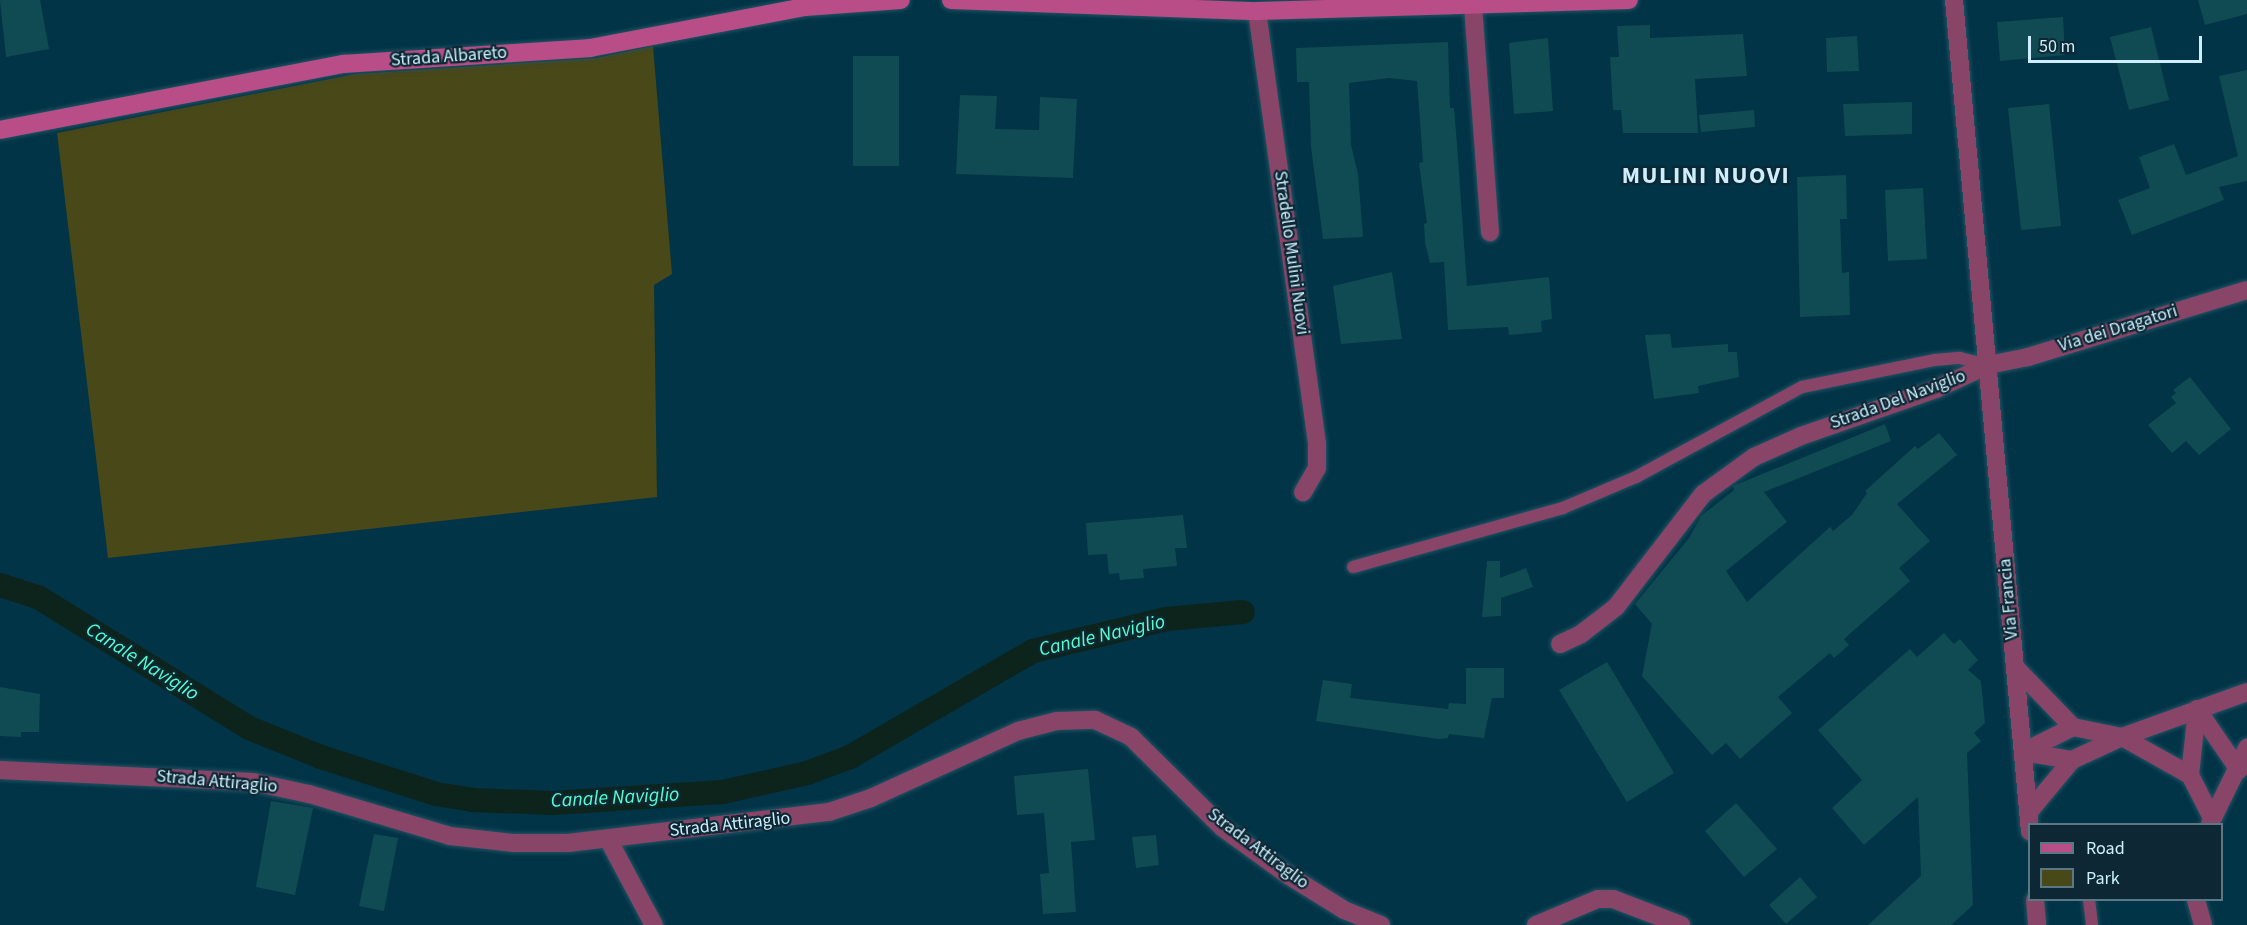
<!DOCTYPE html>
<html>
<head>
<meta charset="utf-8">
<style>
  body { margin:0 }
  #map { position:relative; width:2247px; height:925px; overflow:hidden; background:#013446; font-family:"Source Sans 3",sans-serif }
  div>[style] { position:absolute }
  .green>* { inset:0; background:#484819 }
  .canal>* { height:24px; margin:-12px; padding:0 12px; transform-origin:12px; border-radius:12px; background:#0d241c }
  .building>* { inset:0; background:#104b53 }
  .roads { filter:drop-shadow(0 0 2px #225263) drop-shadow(0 0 2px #225263) }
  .lane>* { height:12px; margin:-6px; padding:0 6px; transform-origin:6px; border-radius:6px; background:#884568 }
  .street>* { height:18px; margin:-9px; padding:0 9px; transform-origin:9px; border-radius:9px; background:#884568 }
  .secondary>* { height:18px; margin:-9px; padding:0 9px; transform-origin:9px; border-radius:9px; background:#b84d88 }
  span { translate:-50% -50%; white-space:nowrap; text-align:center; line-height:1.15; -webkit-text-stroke:4.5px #0d2834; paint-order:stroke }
  .street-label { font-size:18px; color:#ceeefd }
  .water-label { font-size:20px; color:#55fecb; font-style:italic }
  .district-label { font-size:24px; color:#ceeefd; font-weight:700; letter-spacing:1.5px }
  .legend { position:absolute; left:2028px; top:823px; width:195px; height:78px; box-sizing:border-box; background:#0d2834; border:2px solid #5a7784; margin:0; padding:8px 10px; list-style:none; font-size:18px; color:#ceeefd }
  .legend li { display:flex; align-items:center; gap:12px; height:30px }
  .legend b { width:30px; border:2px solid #5a7784 }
  .scale { position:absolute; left:2028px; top:36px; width:174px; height:27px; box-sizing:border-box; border:3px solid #ceeefd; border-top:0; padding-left:8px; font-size:18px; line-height:21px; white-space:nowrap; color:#ceeefd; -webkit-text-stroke:4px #0d2834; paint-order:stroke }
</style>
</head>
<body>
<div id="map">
  <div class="green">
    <i style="clip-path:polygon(653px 46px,672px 274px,654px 285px,657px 497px,108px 558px,57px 133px,355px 74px,596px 58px)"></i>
  </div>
  <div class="canal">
    <i style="left:0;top:585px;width:40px;rotate:18deg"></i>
    <i style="left:38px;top:597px;width:248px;rotate:31.8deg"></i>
    <i style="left:249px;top:728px;width:78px;rotate:21.9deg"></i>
    <i style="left:321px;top:757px;width:121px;rotate:17.8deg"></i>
    <i style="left:436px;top:794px;width:36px;rotate:9deg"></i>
    <i style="left:472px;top:800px;width:81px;rotate:2.1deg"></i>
    <i style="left:553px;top:803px;width:170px;rotate:-3.7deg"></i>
    <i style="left:723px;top:792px;width:86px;rotate:-12.7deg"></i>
    <i style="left:807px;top:773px;width:46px;rotate:-20.4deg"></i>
    <i style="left:850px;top:757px;width:211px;rotate:-30.1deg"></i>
    <i style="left:1033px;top:651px;width:137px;rotate:-13.5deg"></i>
    <i style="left:1166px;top:619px;width:77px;rotate:-5.2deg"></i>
  </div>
  <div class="building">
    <i style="clip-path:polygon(0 0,40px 0,49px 49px,6px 57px)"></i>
    <i style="clip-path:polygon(2198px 0,2247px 0,2247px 14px,2205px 25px)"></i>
    <i style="clip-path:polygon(2063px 17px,2065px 55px,2000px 61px,1997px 22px)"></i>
    <i style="clip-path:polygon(1650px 25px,1650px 38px,1743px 34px,1747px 76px,1695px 79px,1698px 133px,1623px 133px,1621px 110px,1613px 110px,1610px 57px,1619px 57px,1617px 26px)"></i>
    <i style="clip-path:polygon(2151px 27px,2169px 100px,2129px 110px,2110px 37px)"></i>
    <i style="clip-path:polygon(1857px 36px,1859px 71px,1827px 72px,1826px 38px)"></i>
    <i style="clip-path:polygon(1548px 38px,1553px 111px,1514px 114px,1509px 43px)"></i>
    <i style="clip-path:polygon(1448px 42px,1450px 108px,1454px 108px,1457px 144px,1467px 286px,1549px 277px,1552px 319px,1541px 321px,1542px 332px,1509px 335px,1508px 327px,1448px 330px,1444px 262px,1430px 263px,1425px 243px,1424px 224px,1427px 223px,1419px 163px,1423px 162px,1417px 81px,1389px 78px,1349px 83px,1351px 145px,1358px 174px,1363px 237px,1323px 239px,1311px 147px,1309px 82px,1297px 82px,1296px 48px)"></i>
    <i style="clip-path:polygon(853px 56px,899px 56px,899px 166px,853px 166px)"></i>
    <i style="clip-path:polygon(2247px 70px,2247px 181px,2219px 187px,2224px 200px,2132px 235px,2118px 200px,2150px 188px,2139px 157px,2174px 144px,2186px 175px,2238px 156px,2219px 76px)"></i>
    <i style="clip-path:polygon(960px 95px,997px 96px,995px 129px,1039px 130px,1040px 97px,1077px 99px,1073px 178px,956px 174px)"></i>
    <i style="clip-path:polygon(1912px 102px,1912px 134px,1845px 136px,1843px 104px)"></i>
    <i style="clip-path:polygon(2049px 104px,2061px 226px,2021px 230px,2008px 108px)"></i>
    <i style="clip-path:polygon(1754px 110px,1755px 127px,1701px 132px,1699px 115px)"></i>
    <i style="clip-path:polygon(1846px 175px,1847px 219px,1840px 219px,1841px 245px,1842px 273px,1849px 272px,1850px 315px,1800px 317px,1797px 177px)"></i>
    <i style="clip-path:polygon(1923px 188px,1927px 259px,1888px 261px,1885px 190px)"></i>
    <i style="clip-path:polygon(1392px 272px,1402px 339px,1341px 344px,1333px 286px)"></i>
    <i style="clip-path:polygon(1670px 334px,1672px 348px,1728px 344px,1728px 352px,1737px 352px,1739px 377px,1698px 386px,1699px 393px,1654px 399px,1645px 335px)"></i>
    <i style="clip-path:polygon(2190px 377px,2231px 429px,2199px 455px,2186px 441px,2172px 453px,2148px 425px,2176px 403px,2171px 397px,2176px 393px,2173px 390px)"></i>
    <i style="clip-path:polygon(1885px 424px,1891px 441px,1764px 492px,1787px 522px,1726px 571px,1747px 602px,1830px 527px,1833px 531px,1852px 515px,1867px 493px,1865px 491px,1915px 446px,1918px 449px,1939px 433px,1957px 455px,1897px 504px,1930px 541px,1899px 568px,1910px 581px,1844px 639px,1849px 645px,1834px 658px,1830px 653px,1778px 697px,1792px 713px,1740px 759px,1726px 743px,1712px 755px,1642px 676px,1652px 624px,1635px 604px,1689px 538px,1701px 516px,1734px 490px,1733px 486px)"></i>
    <i style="clip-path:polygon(1183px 515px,1187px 548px,1175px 548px,1177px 566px,1143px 569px,1144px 578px,1120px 580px,1119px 573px,1109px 574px,1107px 554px,1088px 555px,1086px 523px)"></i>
    <i style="clip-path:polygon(1487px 561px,1500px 561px,1500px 578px,1526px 568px,1533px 587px,1501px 598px,1501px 616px,1482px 617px)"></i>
    <i style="clip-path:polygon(1944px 633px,1954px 644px,1960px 639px,1978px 660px,1968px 670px,1981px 681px,1985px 723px,1974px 733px,1981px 741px,1967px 753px,1973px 905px,1951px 925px,1868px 925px,1921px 876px,1918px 797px,1864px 845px,1832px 808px,1862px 780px,1818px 730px,1910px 649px,1917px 657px)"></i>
    <i style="clip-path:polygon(1607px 662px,1674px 773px,1627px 802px,1559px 690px)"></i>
    <i style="clip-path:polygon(1466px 668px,1504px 668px,1504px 698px,1492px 698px,1484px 738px,1449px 734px,1448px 738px,1438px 739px,1316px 721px,1323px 680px,1352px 684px,1350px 698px,1448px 709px,1449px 703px,1466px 704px)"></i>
    <i style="clip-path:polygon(0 687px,40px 694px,39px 732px,21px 732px,21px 737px,0 736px)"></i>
    <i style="clip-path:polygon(1088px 769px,1095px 840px,1071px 842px,1076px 912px,1043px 914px,1040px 874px,1049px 873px,1044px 813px,1017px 815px,1014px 776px)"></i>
    <i style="clip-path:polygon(271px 801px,313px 808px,295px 895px,256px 887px)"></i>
    <i style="clip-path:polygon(1736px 803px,1777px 849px,1744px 877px,1705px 831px)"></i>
    <i style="clip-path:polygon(374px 834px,398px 838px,384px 911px,359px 906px)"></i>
    <i style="clip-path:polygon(1156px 835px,1159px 865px,1136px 868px,1132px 837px)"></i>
    <i style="clip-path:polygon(1800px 877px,1817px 897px,1786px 924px,1769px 905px)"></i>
  </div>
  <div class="roads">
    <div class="lane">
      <i style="left:1353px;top:567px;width:218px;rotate:-15.7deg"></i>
      <i style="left:1563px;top:508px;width:79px;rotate:-23deg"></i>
      <i style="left:1636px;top:477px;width:189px;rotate:-28.5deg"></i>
      <i style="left:1802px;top:387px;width:136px;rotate:-11.5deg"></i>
      <i style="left:1935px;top:360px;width:25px;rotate:-5deg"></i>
      <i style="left:1960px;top:358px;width:29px;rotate:14deg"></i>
      <i style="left:2089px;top:900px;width:25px;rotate:83deg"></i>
    </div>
    <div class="street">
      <i style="left:1954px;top:0;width:835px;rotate:84.78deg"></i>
      <i style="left:1473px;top:6px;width:227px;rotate:85.7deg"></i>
      <i style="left:1257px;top:11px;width:436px;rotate:82.1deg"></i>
      <i style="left:1317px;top:443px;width:25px;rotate:90deg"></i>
      <i style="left:1317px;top:468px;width:28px;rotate:120deg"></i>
      <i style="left:1560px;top:644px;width:23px;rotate:-25deg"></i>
      <i style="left:1581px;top:634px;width:44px;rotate:-37.6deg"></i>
      <i style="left:1616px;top:607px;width:143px;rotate:-52.4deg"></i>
      <i style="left:1703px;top:494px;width:63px;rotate:-36deg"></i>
      <i style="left:1754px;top:457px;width:51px;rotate:-24.1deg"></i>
      <i style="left:1801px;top:436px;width:143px;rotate:-19.2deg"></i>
      <i style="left:1936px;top:389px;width:57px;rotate:-24.8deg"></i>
      <i style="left:1988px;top:365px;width:41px;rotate:-11.3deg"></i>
      <i style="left:2028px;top:357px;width:229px;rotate:-17deg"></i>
      <i style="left:2015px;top:667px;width:83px;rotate:46deg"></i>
      <i style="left:2073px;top:727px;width:50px;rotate:11.5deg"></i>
      <i style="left:2122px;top:737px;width:78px;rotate:29.2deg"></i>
      <i style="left:2190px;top:775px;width:48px;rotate:62.9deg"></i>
      <i style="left:2197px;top:709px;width:74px;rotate:55.5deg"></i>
      <i style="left:2023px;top:752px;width:56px;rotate:-26.6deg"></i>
      <i style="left:2023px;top:752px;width:50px;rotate:9.3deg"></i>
      <i style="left:0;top:770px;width:253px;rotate:2.7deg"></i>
      <i style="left:253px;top:782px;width:57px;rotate:12.1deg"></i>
      <i style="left:309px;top:794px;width:147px;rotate:16.6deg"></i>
      <i style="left:450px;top:836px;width:63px;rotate:6.3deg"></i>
      <i style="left:513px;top:843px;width:55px"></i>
      <i style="left:568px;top:843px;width:263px;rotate:-6.8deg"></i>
      <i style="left:829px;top:812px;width:44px;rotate:-18.4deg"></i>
      <i style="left:871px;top:798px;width:162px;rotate:-24.5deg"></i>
      <i style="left:1018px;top:731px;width:40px;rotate:-14.4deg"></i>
      <i style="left:1057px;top:721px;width:38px;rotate:-2deg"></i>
      <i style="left:1095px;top:720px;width:40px;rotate:25deg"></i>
      <i style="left:1131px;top:737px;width:129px;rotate:44.7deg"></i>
      <i style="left:1223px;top:828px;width:80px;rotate:35.9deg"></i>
      <i style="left:1288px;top:875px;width:66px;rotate:32deg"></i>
      <i style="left:1344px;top:910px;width:40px;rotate:22deg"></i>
      <i style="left:2190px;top:775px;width:66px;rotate:-83.9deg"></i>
      <i style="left:2028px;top:813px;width:69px;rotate:-50.3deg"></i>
      <i style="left:2072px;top:760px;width:55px;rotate:-24.7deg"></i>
      <i style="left:2122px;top:737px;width:133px;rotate:-19.8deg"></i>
      <i style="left:2210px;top:824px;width:85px;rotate:-64deg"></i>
      <i style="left:608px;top:839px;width:98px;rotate:61.9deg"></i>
      <i style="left:2035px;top:900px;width:25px;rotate:85deg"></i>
      <i style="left:2196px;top:900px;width:26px;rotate:74deg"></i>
      <i style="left:1536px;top:925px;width:67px;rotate:-22.8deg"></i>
      <i style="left:1598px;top:899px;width:15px"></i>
      <i style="left:1613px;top:899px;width:73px;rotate:20.9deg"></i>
    </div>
    <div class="secondary">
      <i style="left:951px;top:0;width:306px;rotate:2.1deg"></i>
      <i style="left:1257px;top:11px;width:372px;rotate:-1.7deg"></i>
      <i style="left:0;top:130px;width:350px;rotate:-10.9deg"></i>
      <i style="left:344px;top:64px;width:247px;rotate:-3.7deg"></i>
      <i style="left:590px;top:48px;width:219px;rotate:-10.8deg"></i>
      <i style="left:805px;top:7px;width:96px;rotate:-4.2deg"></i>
    </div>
  </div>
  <div class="street-label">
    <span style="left:449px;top:57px;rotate:-4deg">Strada Albareto</span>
    <span style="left:1291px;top:253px;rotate:82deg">Stradello Mulini Nuovi</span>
    <span style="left:2118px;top:329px;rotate:-17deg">Via dei Dragatori</span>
    <span style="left:1898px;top:400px;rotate:-20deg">Strada Del Naviglio</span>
    <span style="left:2009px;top:599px;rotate:-95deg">Via Francia</span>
    <span style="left:217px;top:782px;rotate:5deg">Strada Attiraglio</span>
    <span style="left:730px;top:825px;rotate:-6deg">Strada Attiraglio</span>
    <span style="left:1258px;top:849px;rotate:37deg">Strada Attiraglio</span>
  </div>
  <div class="water-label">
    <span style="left:1102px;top:636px;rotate:-13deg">Canale Naviglio</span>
    <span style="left:142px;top:662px;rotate:32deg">Canale Naviglio</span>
    <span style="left:615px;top:798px;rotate:-3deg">Canale Naviglio</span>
  </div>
  <div class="district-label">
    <span style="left:1706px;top:176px">MULINI NUOVI</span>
  </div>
  <ul class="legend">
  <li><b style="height:8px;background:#b84d88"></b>Road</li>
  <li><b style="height:16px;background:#484819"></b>Park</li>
  </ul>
  <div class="scale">50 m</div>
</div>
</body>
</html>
